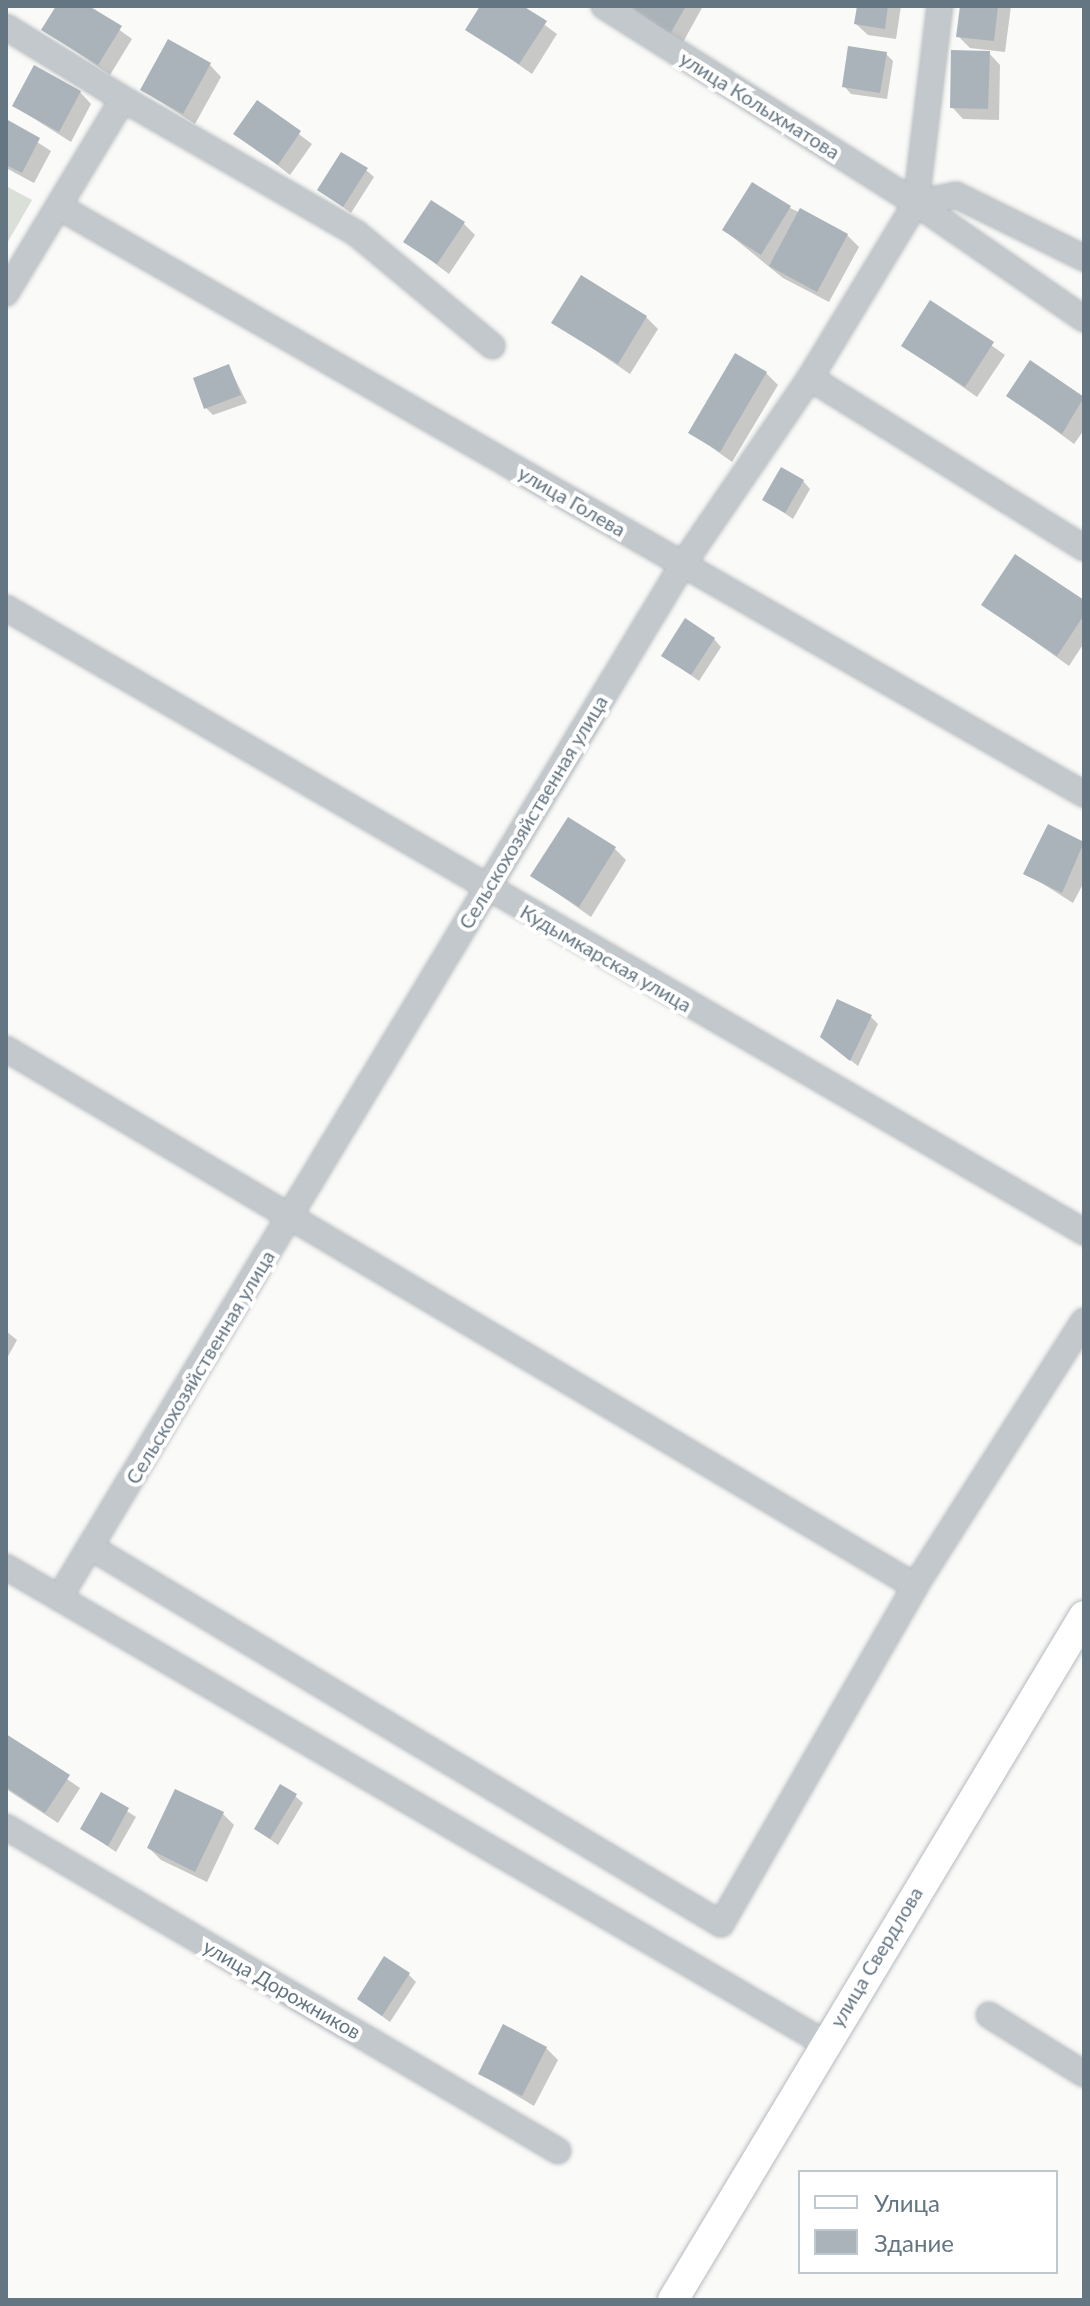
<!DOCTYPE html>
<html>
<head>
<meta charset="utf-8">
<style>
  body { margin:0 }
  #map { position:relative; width:1090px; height:2306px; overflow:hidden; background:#fafaf8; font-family:Lato,sans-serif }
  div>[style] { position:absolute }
  .green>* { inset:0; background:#dadfd7 }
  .shadow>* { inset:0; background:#0003 }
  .building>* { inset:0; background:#aab3b9 }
  .roads { filter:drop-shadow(0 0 2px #b5babe) drop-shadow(0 0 2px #b5babe) }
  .minor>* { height:24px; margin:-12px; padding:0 12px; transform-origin:12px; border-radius:12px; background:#c3c8cc }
  .major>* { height:30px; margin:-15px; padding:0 15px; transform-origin:15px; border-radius:15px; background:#fff }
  span { translate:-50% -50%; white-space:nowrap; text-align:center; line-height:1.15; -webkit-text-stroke:8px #fff; paint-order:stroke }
  .street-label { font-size:20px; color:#657683 }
  .frame { position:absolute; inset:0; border:8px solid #657683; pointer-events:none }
  .legend { position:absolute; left:798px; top:2170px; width:260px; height:104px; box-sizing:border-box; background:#fff; border:2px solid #c1c8cd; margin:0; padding:10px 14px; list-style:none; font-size:24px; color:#657683 }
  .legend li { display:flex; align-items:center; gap:16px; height:40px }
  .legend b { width:40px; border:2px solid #c1c8cd }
</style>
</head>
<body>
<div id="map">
  <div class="green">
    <i style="clip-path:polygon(6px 186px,32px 200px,6px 245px)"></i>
  </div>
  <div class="shadow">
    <i style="clip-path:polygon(59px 6px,86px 6px,132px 39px,110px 75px,44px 30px)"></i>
    <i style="clip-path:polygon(483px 6px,519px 6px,557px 34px,532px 74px,468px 29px)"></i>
    <i style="clip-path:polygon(628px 6px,703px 6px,682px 44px)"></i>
    <i style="clip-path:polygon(859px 6px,901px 6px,896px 39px,868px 35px,856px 24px)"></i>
    <i style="clip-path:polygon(962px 6px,1011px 6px,1005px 52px,970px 48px,958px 36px)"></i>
    <i style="clip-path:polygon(987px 51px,1000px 65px,999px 120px,963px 119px,952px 107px)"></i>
    <i style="clip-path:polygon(886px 54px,893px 61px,887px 99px,851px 94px,844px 86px)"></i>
    <i style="clip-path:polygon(210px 65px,221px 77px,195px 124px,142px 90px)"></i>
    <i style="clip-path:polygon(80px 92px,91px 104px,71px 142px,14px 106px)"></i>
    <i style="clip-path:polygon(257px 103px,312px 144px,290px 175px,236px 133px)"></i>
    <i style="clip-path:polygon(6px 122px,51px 151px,34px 183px,6px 168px)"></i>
    <i style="clip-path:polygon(366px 170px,374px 177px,351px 213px,319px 190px)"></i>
    <i style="clip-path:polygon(790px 208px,847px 235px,859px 247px,829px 302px,783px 278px,724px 230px)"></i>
    <i style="clip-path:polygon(463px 223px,475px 235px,449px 274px,406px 242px)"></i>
    <i style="clip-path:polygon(931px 303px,1005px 355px,977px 397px,903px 345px)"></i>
    <i style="clip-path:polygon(646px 317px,658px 329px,630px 374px,554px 322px)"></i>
    <i style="clip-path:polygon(1031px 363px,1084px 400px,1084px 430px,1074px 444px,1009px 396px)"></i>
    <i style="clip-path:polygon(229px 367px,247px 403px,213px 415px,206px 408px)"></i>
    <i style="clip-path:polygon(766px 373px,778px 385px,732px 462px,690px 432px)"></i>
    <i style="clip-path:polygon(803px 481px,810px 489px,793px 519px,764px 499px)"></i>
    <i style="clip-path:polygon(1084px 602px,1084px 643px,1069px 666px,984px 605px)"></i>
    <i style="clip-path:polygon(714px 639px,721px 647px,699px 681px,663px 655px)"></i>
    <i style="clip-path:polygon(1049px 827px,1084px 844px,1084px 882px,1073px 903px,1026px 873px)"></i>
    <i style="clip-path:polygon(615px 849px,626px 860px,591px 917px,533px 876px)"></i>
    <i style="clip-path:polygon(871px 1017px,878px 1024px,858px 1066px,830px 1044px)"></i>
    <i style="clip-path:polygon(6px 1331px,17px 1340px,6px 1360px)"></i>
    <i style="clip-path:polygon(6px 1737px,80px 1788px,58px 1823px,6px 1789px)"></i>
    <i style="clip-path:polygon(102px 1795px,136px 1817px,116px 1852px,82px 1829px)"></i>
    <i style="clip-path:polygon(295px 1796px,303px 1803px,278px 1845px,256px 1829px)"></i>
    <i style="clip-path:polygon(223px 1814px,234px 1825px,207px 1882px,161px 1860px,149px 1848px)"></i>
    <i style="clip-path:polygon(408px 1974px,416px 1982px,390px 2022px,359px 1999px)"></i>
    <i style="clip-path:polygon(546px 2048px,558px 2060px,534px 2106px,480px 2074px)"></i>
  </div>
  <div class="building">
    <i style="clip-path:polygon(56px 6px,89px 6px,122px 26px,98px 65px,41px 30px)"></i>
    <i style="clip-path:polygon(480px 6px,523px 6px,547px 21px,519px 64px,465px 30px)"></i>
    <i style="clip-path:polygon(630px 6px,686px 6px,670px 34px)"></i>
    <i style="clip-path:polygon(857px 6px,888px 6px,885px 29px,854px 24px)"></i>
    <i style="clip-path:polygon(960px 6px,998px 6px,994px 41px,956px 37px)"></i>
    <i style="clip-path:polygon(168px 39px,211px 63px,183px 114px,140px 90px)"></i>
    <i style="clip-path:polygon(848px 46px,887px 52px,880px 93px,842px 87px)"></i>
    <i style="clip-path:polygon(951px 50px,990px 51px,988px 109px,950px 108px)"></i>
    <i style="clip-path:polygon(34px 65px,81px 91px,59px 132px,12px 106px)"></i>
    <i style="clip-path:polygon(257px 100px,301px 131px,278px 165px,233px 134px)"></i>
    <i style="clip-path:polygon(6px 119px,40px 138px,22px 173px,6px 165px)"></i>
    <i style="clip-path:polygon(341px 152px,368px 168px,343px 207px,317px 190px)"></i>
    <i style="clip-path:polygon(752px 182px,791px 206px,761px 255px,722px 230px)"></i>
    <i style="clip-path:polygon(431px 200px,465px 222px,437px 264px,403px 242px)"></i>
    <i style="clip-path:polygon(800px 208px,848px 234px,817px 292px,769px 266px)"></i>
    <i style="clip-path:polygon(581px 275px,647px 316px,618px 364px,551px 323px)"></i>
    <i style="clip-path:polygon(930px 300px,994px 342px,965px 387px,901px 346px)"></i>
    <i style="clip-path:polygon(735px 353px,767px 372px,720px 452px,688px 433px)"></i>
    <i style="clip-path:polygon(1030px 360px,1084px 397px,1062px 434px,1006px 396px)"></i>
    <i style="clip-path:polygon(229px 364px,241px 395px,204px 409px,193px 378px)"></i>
    <i style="clip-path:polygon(781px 467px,804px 480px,785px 513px,762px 500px)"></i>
    <i style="clip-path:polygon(1015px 554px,1084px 600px,1084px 615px,1057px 656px,981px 605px)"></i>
    <i style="clip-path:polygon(685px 618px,715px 638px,691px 675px,661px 656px)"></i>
    <i style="clip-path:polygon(568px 817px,616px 847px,579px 907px,530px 876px)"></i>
    <i style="clip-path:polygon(1048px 824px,1084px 842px,1062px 893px,1023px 874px)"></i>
    <i style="clip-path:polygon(837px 999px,872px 1015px,850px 1061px,820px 1037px)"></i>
    <i style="clip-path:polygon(6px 1734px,70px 1775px,45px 1813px,6px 1787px)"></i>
    <i style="clip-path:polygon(280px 1784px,297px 1794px,270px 1839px,254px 1829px)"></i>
    <i style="clip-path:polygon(175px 1789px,224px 1812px,195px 1872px,147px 1848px)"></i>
    <i style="clip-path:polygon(101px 1792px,129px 1808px,108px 1846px,80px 1829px)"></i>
    <i style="clip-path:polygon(384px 1956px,410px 1973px,382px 2016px,357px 1999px)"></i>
    <i style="clip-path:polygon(503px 2024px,547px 2047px,522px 2096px,478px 2074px)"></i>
  </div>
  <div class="roads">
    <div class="minor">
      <i style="left:604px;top:6px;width:369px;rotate:32.3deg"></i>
      <i style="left:916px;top:203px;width:41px;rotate:-11.3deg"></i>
      <i style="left:956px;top:195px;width:143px;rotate:26.2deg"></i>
      <i style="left:6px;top:27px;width:137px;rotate:31.6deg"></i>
      <i style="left:123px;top:99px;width:227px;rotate:121.1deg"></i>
      <i style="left:123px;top:99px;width:269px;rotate:29.9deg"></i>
      <i style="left:356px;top:233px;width:177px;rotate:39.7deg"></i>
      <i style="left:916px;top:203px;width:204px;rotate:34.6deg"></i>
      <i style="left:61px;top:208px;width:1179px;rotate:29.81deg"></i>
      <i style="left:810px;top:378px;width:322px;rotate:31.8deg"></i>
      <i style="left:6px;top:608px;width:1246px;rotate:30.06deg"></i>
      <i style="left:6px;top:1049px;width:1056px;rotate:30.57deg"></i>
      <i style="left:92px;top:1548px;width:733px;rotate:30.87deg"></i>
      <i style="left:721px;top:1924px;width:390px;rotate:-60.1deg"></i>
      <i style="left:915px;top:1586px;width:314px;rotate:-57.5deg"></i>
      <i style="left:6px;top:1567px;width:947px;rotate:30.17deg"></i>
      <i style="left:59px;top:1598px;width:1208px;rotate:-58.89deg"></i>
      <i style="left:683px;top:564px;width:225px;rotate:-55.7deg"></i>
      <i style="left:810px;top:378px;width:205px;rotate:-58.8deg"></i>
      <i style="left:916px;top:203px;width:198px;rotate:-83.1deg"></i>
      <i style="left:6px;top:1827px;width:640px;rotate:30.41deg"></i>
      <i style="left:989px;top:2015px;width:112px;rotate:31.8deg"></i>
    </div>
    <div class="major">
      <i style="left:673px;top:2300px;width:798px;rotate:-59deg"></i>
    </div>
  </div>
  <div class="street-label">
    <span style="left:760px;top:105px;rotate:32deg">улица Колыхматова</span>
    <span style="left:572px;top:501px;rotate:30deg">улица Голева</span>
    <span style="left:533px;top:812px;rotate:-59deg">Сельскохозяйственная улица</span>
    <span style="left:606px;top:958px;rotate:30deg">Кудымкарская улица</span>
    <span style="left:200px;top:1367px;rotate:-59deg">Сельскохозяйственная улица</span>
    <span style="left:876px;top:1957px;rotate:-59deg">улица Свердлова</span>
    <span style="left:282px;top:1989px;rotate:30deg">улица Дорожников</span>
  </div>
  <div class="frame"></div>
  <ul class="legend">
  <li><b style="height:10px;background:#fff"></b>Улица</li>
  <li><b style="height:22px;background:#aab3b9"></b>Здание</li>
  </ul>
</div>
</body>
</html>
